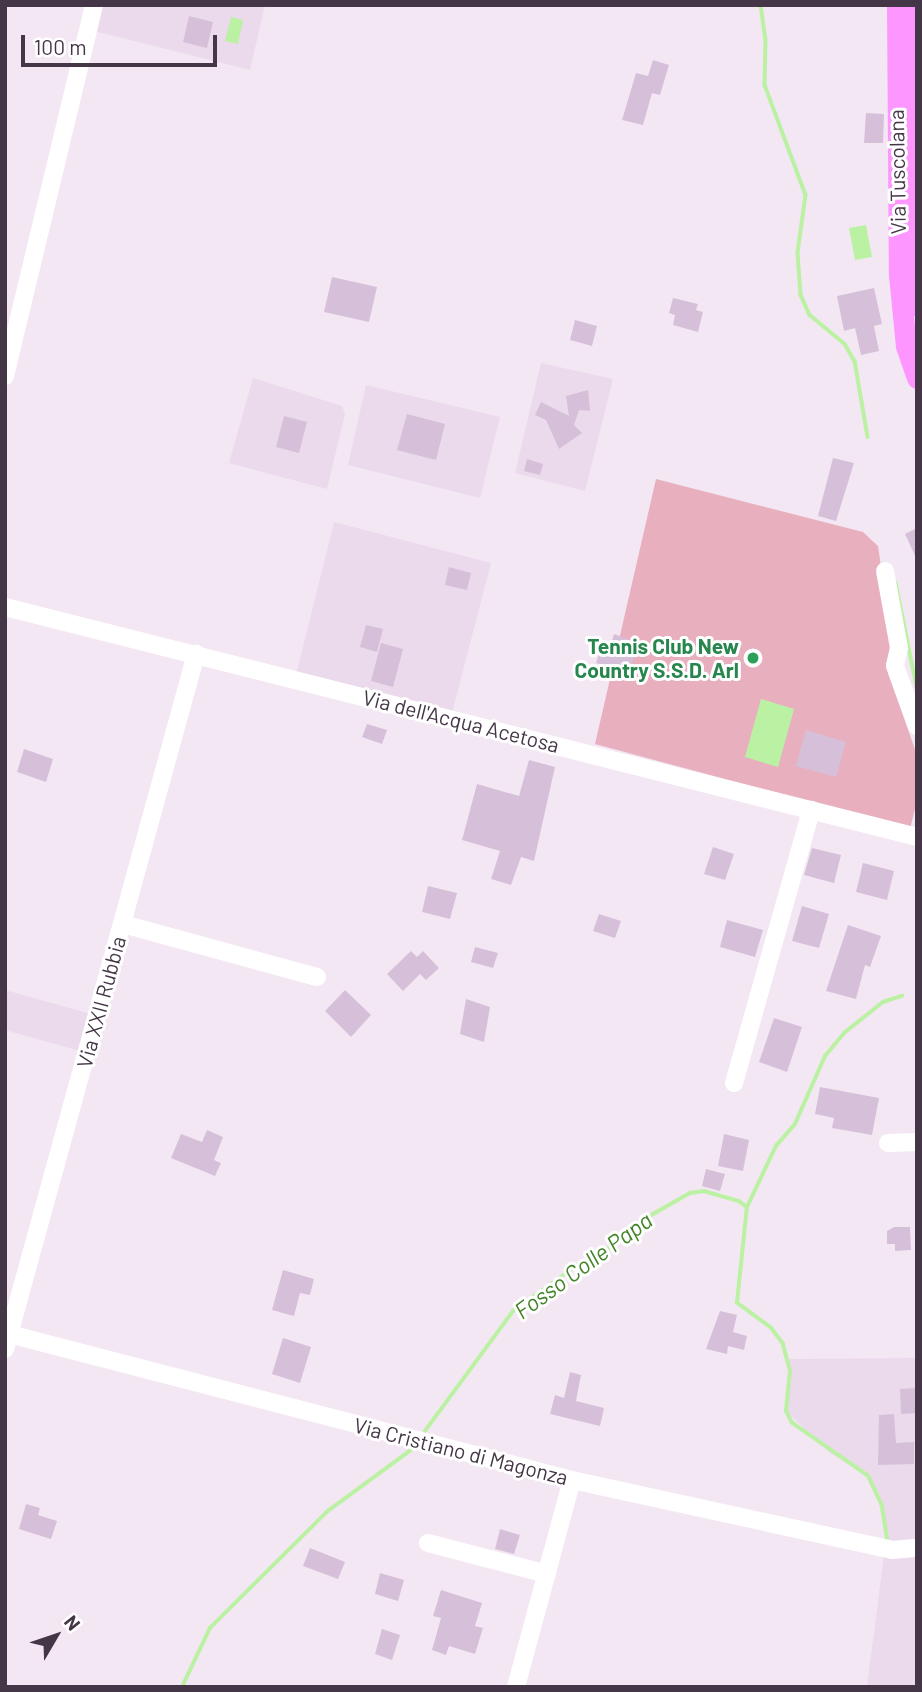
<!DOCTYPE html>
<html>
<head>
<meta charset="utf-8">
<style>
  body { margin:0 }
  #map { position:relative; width:922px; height:1692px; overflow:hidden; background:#f4e7f4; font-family:Barlow,sans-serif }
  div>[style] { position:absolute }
  .residential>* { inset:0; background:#ebd9ec }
  .green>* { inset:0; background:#e8b0bf }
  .water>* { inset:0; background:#bbf1a3 }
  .stream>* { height:3.5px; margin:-1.75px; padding:0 1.75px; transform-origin:1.75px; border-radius:1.75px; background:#bbf1a3 }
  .building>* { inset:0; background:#d6c0d9 }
  .minor>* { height:18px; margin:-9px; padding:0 9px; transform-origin:9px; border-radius:9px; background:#fff }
  .major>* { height:21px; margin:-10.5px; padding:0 10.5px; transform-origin:10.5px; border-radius:10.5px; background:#fe96ff }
  .dots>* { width:19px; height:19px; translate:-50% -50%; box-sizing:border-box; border:4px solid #fff; border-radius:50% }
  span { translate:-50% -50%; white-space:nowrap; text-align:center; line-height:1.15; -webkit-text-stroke:6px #fff; paint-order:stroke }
  .street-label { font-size:21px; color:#453647 }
  .leisure-label { font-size:21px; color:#27864d; font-weight:700 }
  .right { translate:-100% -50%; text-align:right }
  .water-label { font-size:23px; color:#418325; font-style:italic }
  .frame { position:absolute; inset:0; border:7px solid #453647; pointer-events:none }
  .north { position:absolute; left:21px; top:1601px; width:70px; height:70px; -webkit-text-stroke:5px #fff; paint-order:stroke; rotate:51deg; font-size:19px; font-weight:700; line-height:28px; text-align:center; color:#453647 }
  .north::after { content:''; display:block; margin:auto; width:24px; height:32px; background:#453647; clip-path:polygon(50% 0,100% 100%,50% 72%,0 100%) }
  .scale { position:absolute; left:21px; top:35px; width:196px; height:32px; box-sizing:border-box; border:4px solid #453647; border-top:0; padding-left:9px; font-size:21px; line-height:24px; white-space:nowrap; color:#453647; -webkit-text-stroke:5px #fff; paint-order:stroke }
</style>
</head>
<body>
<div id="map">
  <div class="residential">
    <i style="clip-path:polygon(100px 5px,265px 5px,250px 70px,94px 31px)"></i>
    <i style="clip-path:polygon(541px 363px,613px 379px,585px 491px,515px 473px)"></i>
    <i style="clip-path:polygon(253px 378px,342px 406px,345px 414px,327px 489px,229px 463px)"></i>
    <i style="clip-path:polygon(366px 385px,500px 417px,480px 498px,348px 465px)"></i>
    <i style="clip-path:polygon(334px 522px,491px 563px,452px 713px,296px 675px)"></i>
    <i style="clip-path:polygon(5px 990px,91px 1014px,80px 1051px,5px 1030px)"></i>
    <i style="clip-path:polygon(917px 1358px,917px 1687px,867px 1687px,886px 1539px,882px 1506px,868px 1476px,830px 1453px,786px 1411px,789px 1359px)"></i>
  </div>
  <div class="green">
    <i style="clip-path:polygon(656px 479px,863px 532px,878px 546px,892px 643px,888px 673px,917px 755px,917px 801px,910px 829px,595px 744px)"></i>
  </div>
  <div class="water">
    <i style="clip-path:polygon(231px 17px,243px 20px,238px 44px,225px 41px)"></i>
    <i style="clip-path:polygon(866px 225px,872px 257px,855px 260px,849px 228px)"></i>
    <i style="clip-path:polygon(761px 699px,794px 709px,778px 767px,745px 757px)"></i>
  </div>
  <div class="stream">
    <i style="left:761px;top:5px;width:34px;rotate:82deg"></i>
    <i style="left:766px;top:39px;width:46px;rotate:91.2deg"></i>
    <i style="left:765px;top:85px;width:117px;rotate:69.6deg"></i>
    <i style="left:806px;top:195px;width:59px;rotate:97.9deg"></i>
    <i style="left:798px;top:253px;width:42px;rotate:85.9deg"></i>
    <i style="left:801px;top:295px;width:22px;rotate:66deg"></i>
    <i style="left:810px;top:315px;width:45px;rotate:39.6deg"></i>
    <i style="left:845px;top:344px;width:20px;rotate:60deg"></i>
    <i style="left:855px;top:361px;width:77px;rotate:80.3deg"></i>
    <i style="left:896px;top:583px;width:106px;rotate:78.6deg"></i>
    <i style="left:425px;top:1431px;width:149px;rotate:-53.7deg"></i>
    <i style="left:513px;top:1311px;width:80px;rotate:-35.3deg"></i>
    <i style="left:578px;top:1265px;width:26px;rotate:-23deg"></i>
    <i style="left:602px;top:1255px;width:36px;rotate:-46deg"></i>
    <i style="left:627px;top:1229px;width:73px;rotate:-29.7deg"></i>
    <i style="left:690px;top:1193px;width:14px;rotate:-8deg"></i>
    <i style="left:704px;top:1191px;width:36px;rotate:16deg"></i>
    <i style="left:739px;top:1201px;width:10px;rotate:37deg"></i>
    <i style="left:887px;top:1539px;width:33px;rotate:-99deg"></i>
    <i style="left:882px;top:1506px;width:33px;rotate:-115deg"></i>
    <i style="left:868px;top:1476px;width:93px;rotate:-145.1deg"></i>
    <i style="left:792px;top:1423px;width:13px;rotate:-117deg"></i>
    <i style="left:786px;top:1411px;width:40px;rotate:-84.3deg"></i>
    <i style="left:790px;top:1371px;width:28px;rotate:-105deg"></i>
    <i style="left:783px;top:1344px;width:20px;rotate:-127deg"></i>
    <i style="left:771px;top:1328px;width:42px;rotate:-143.7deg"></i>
    <i style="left:737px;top:1303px;width:97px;rotate:-84.1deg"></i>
    <i style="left:747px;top:1207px;width:68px;rotate:-64.6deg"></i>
    <i style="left:776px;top:1146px;width:29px;rotate:-49deg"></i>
    <i style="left:795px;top:1124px;width:74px;rotate:-66.2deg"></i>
    <i style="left:825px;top:1056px;width:30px;rotate:-50deg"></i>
    <i style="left:844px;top:1033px;width:50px;rotate:-38.5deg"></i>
    <i style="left:883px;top:1002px;width:20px;rotate:-18deg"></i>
    <i style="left:182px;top:1687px;width:65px;rotate:-64.6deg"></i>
    <i style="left:210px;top:1628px;width:166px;rotate:-44.8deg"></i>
    <i style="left:328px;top:1511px;width:103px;rotate:-36.3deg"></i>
  </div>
  <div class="building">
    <i style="clip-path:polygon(189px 16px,213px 22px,207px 48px,183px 42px)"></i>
    <i style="clip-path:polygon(653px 60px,669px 65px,660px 95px,652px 93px,643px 125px,622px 120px,636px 73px,648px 76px)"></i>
    <i style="clip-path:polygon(866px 113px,884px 114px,883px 143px,864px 143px)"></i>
    <i style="clip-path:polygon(332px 277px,377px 287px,369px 322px,324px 312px)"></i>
    <i style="clip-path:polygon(874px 288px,882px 324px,874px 326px,879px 351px,861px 355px,855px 328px,844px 331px,837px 296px)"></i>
    <i style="clip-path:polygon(673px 298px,698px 304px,696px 310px,703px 312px,698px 332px,673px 325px,675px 315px,669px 313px)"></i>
    <i style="clip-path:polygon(575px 320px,597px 326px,592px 346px,570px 340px)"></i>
    <i style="clip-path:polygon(588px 390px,590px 411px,579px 410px,574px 425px,582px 433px,559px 449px,546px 420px,535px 415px,541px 402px,569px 416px,566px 396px)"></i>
    <i style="clip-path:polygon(407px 414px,445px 424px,436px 460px,397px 450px)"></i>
    <i style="clip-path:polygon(284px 416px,307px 422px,299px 453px,276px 447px)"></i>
    <i style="clip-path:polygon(833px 458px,854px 463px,836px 521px,818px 516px)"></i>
    <i style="clip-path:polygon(527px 459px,543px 464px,540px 475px,524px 471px)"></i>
    <i style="clip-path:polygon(917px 528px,917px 560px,905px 534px)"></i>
    <i style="clip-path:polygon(449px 567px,471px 573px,467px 590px,445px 585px)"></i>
    <i style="clip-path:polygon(366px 625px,383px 629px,377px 652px,360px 647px)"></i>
    <i style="clip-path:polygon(614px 634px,639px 643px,628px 674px,596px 663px,601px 647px,609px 650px)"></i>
    <i style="clip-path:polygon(381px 643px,403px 649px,393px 687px,371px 681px)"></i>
    <i style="clip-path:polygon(367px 724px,387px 730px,382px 744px,362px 737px)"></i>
    <i style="clip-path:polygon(806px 730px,846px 742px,836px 777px,796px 766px)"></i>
    <i style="clip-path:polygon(24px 749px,53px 759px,46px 782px,17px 772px)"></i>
    <i style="clip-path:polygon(529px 760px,555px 767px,534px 861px,521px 857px,511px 885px,491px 879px,500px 851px,462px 840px,477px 784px,519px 796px)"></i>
    <i style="clip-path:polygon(713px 847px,734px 854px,725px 880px,704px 874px)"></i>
    <i style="clip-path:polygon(812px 848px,841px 855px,834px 883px,804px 875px)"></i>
    <i style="clip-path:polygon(863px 863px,894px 871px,887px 900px,856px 892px)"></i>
    <i style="clip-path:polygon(428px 886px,457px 893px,450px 919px,422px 912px)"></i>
    <i style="clip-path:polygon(802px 906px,829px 914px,819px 948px,792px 941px)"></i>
    <i style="clip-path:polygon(599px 914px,621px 921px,615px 938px,593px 931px)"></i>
    <i style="clip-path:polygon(727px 920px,763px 930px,755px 957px,720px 947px)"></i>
    <i style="clip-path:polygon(848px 925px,881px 936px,870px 967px,865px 965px,856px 999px,826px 991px)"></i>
    <i style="clip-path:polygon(475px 947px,498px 953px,493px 968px,471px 962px)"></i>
    <i style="clip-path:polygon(411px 951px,417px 957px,423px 951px,439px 968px,426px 980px,420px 974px,403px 991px,387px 974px)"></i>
    <i style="clip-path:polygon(345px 990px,371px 1015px,351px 1037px,325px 1011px)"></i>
    <i style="clip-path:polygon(466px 999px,490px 1007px,484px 1042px,460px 1034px)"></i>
    <i style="clip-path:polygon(774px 1018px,802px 1027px,787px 1072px,759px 1062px)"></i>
    <i style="clip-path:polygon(820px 1087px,879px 1098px,872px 1135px,832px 1128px,834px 1118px,815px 1114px)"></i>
    <i style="clip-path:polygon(207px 1130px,223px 1137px,214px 1160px,221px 1163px,215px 1176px,171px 1158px,181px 1134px,202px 1142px)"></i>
    <i style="clip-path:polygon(724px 1134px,749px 1140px,743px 1171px,718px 1166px)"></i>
    <i style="clip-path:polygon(706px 1169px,725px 1174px,720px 1191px,702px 1186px)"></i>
    <i style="clip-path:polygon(894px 1227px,910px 1227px,911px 1250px,895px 1251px,895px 1244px,887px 1244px,887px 1231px)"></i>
    <i style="clip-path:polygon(283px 1270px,314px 1279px,310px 1295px,300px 1293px,294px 1316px,272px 1310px)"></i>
    <i style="clip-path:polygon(720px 1311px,737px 1315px,733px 1332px,747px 1336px,744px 1350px,728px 1346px,727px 1354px,706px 1349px)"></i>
    <i style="clip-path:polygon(283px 1338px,311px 1347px,300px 1383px,272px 1374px)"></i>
    <i style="clip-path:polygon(570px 1372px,581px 1375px,576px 1401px,604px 1408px,600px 1426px,550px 1414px,555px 1395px,564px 1398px)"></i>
    <i style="clip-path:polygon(917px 1388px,917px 1413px,901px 1414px,900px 1389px)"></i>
    <i style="clip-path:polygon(894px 1414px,896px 1443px,914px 1442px,914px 1464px,878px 1465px,879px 1415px)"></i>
    <i style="clip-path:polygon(26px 1504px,40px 1508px,38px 1515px,57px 1521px,51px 1539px,19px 1529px)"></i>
    <i style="clip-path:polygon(500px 1529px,520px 1535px,514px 1554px,495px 1549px)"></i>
    <i style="clip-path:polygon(310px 1548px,345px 1562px,338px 1579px,303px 1566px)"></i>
    <i style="clip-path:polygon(380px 1573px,404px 1580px,398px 1601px,375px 1594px)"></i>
    <i style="clip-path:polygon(441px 1590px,482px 1603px,475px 1626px,483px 1628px,475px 1654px,449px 1646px,446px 1655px,432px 1650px,441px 1618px,433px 1616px)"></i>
    <i style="clip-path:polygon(382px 1629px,400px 1635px,392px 1660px,375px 1654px)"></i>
  </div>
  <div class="minor">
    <i style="left:5px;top:376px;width:382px;rotate:-76.5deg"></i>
    <i style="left:885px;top:571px;width:78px;rotate:79.7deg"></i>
    <i style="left:899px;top:648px;width:18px;rotate:103deg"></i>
    <i style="left:895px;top:666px;width:64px;rotate:69.9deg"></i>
    <i style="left:5px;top:607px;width:941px;rotate:14.15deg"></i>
    <i style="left:123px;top:924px;width:201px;rotate:15.3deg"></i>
    <i style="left:734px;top:1083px;width:284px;rotate:-74.2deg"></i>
    <i style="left:888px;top:1143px;width:29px;rotate:-2deg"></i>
    <i style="left:9px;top:1334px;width:582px;rotate:14.54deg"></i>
    <i style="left:572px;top:1480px;width:328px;rotate:12.3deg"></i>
    <i style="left:892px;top:1550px;width:25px;rotate:-5deg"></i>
    <i style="left:5px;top:1349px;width:721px;rotate:-74.63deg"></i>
    <i style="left:428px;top:1543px;width:123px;rotate:14.6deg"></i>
    <i style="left:516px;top:1687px;width:214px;rotate:-74.9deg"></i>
  </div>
  <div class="major">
    <i style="left:897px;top:5px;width:270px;rotate:89.6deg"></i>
    <i style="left:899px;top:275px;width:71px;rotate:84.4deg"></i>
    <i style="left:906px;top:346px;width:34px;rotate:71deg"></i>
    <i style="left:914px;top:5px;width:149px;rotate:91.2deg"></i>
    <i style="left:911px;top:154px;width:152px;rotate:87.7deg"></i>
  </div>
  <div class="dots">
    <i style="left:753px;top:658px;background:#2e9e5b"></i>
  </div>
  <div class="street-label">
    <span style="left:897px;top:172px;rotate:-91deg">Via Tuscolana</span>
    <span style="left:461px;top:721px;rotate:14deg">Via dell'Acqua Acetosa</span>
    <span style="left:101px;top:1002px;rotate:-75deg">Via XXII Rubbia</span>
    <span style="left:461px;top:1451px;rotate:14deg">Via Cristiano di Magonza</span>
  </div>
  <div class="leisure-label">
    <span class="right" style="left:739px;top:658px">Tennis Club New<br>Country S.S.D. Arl</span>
  </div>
  <div class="water-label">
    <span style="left:583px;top:1265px;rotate:-36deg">Fosso Colle Papa</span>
  </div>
  <div class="frame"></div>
  <div class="north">N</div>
  <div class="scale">100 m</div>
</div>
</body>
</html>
